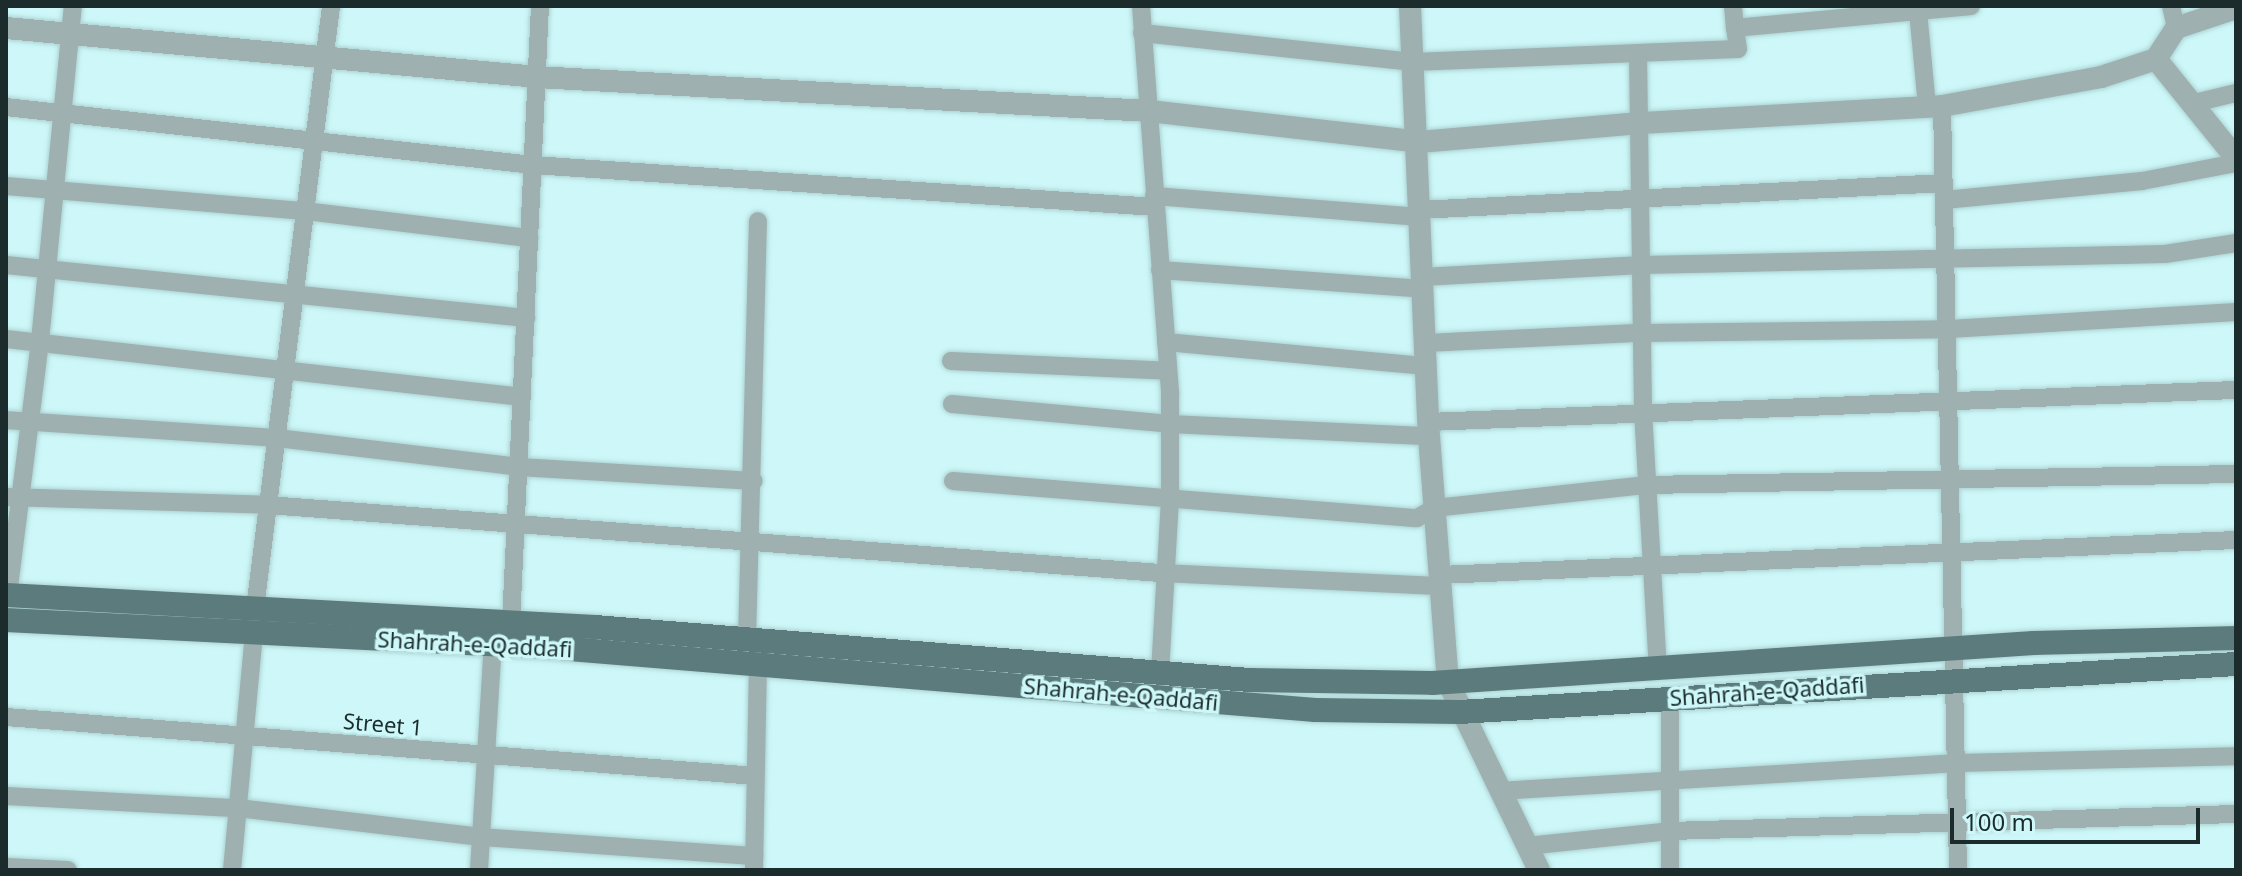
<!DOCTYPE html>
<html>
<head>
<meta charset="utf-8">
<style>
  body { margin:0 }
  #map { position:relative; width:2242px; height:876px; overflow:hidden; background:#cdf7f8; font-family:"Noto Sans",sans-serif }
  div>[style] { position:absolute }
  .roads { filter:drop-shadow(0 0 2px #add2d3) drop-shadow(0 0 2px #add2d3) }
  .minor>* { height:18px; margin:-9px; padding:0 9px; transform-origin:9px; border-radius:9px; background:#9eb0b0 }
  .tertiary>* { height:22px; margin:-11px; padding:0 11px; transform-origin:11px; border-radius:11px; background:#9eb0b0 }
  .primary>* { height:24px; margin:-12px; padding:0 12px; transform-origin:12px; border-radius:12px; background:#5b7b7c }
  span { translate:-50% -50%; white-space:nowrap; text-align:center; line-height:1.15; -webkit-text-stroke:7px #cdf7f8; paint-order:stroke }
  .street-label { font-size:22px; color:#1c2c2c }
  .frame { position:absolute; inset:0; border:8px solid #1c2c2c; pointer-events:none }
  .scale { position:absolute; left:1950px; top:808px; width:250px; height:36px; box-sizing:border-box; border:4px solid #1c2c2c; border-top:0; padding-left:10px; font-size:24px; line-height:28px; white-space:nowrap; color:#1c2c2c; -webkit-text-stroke:6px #cdf7f8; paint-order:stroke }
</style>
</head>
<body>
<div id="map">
  <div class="roads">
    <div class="minor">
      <i style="left:1141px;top:6px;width:390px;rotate:85.7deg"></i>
      <i style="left:1170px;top:395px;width:104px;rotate:90deg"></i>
      <i style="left:1170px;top:499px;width:174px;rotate:93.3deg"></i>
      <i style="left:1733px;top:6px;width:22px;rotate:85deg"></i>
      <i style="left:2171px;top:6px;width:23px;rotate:77deg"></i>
      <i style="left:1918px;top:11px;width:96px;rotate:84.6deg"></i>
      <i style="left:1142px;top:33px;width:273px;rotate:6.1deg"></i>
      <i style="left:1413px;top:62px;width:325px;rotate:-2.3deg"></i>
      <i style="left:1738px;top:49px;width:21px;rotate:-98deg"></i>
      <i style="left:1735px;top:28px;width:237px;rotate:-5.3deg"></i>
      <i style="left:1638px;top:53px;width:358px;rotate:89.2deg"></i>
      <i style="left:1643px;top:411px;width:257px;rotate:86.7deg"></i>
      <i style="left:2190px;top:104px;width:47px;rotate:-13.4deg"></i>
      <i style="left:1942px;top:106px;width:764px;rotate:88.8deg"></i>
      <i style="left:6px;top:107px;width:530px;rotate:6.28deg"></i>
      <i style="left:533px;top:165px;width:623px;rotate:3.86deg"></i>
      <i style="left:6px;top:186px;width:300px;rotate:4.8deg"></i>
      <i style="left:305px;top:211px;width:226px;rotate:6.9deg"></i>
      <i style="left:1154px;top:196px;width:267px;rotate:4.5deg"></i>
      <i style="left:1944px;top:200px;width:199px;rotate:-5.5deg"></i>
      <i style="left:2142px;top:181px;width:96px;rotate:-10.8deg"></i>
      <i style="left:1419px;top:210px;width:526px;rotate:-2.94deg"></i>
      <i style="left:6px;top:265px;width:523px;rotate:5.82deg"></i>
      <i style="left:1160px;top:270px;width:264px;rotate:4.1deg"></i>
      <i style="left:1422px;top:277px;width:220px;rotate:-3.1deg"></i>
      <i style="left:1642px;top:265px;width:523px;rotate:-1.2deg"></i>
      <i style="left:2165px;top:254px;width:72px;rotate:-8.8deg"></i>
      <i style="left:6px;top:339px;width:519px;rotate:6.41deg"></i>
      <i style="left:1166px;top:342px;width:261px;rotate:5.3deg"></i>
      <i style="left:1425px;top:343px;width:216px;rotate:-2.7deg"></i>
      <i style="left:1641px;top:333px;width:308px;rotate:-0.7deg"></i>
      <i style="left:1949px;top:329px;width:288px;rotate:-3.4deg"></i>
      <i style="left:951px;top:361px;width:217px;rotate:2.6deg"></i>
      <i style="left:952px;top:404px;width:219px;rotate:5.2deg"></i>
      <i style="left:1170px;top:424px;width:259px;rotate:2.7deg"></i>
      <i style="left:6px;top:420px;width:272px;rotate:3.8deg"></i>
      <i style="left:277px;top:438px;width:244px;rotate:6.8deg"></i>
      <i style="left:519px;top:467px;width:235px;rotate:3.4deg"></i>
      <i style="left:1428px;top:422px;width:809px;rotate:-2.27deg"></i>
      <i style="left:953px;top:481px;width:465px;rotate:4.6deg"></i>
      <i style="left:1417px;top:518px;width:20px;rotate:-30deg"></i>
      <i style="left:1434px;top:508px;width:214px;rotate:-6.2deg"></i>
      <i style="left:1647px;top:485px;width:589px;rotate:-1.07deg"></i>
      <i style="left:6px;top:497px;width:262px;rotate:1.7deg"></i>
      <i style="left:268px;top:505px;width:895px;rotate:4.36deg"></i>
      <i style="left:1160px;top:573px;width:280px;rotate:2.7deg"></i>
      <i style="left:1440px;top:575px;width:797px;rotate:-2.52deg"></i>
      <i style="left:8px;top:595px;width:256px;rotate:-82.8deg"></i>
      <i style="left:40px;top:341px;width:337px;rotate:-84.4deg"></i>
      <i style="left:255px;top:608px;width:607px;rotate:-82.8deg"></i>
      <i style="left:511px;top:623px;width:618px;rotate:-87.31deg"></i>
      <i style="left:747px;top:639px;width:418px;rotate:-88.5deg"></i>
      <i style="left:1670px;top:697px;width:173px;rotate:90deg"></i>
      <i style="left:6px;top:717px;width:751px;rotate:4.5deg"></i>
      <i style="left:1499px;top:791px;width:459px;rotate:-3.5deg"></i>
      <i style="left:1957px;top:763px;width:279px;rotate:-1.4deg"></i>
      <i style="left:6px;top:796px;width:232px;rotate:3deg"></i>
      <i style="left:238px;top:808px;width:245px;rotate:6.8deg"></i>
      <i style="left:481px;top:837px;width:274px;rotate:4deg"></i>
      <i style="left:1526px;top:846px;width:145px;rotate:-5.9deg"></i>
      <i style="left:1670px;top:831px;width:566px;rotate:-1.72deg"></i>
      <i style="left:6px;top:867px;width:62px;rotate:2.8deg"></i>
      <i style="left:232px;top:870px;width:239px;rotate:-84.7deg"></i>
      <i style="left:479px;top:870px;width:226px;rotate:-86.5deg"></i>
      <i style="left:754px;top:870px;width:217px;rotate:-88.9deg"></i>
    </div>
    <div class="tertiary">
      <i style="left:1410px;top:6px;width:430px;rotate:87.5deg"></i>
      <i style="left:1429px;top:436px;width:247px;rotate:85.6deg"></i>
      <i style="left:1448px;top:682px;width:209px;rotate:64.2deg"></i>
      <i style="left:6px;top:28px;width:533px;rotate:5.27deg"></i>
      <i style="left:537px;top:77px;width:613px;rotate:3.18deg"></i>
      <i style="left:1149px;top:111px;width:272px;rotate:6.5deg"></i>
      <i style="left:1419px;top:142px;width:222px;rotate:-4.9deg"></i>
      <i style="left:1640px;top:123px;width:302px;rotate:-3.2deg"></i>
      <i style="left:1942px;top:106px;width:162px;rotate:-10.3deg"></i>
      <i style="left:2101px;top:77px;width:58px;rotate:-18.1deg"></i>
      <i style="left:2156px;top:59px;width:37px;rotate:-57deg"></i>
      <i style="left:2176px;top:28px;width:63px;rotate:-18.4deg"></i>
      <i style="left:2156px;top:59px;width:127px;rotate:51.1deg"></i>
    </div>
    <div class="primary">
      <i style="left:6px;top:595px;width:590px;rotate:3.11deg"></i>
      <i style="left:595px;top:627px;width:656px;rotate:4.63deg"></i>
      <i style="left:1249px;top:680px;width:183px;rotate:0.9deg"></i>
      <i style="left:1432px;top:683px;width:603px;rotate:-3.8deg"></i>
      <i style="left:2034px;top:643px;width:202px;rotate:-1.4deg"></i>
      <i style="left:6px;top:620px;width:540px;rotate:2.87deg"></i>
      <i style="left:545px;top:647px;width:773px;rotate:4.68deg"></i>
      <i style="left:1315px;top:710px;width:145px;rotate:0.8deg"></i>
      <i style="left:1460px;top:712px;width:777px;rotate:-3.54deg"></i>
    </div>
  </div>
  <div class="street-label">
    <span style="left:475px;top:644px;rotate:3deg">Shahrah-e-Qaddafi</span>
    <span style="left:1767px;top:691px;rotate:-4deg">Shahrah-e-Qaddafi</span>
    <span style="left:1121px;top:694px;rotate:5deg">Shahrah-e-Qaddafi</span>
    <span style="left:383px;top:724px;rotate:5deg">Street 1</span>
  </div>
  <div class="frame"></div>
  <div class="scale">100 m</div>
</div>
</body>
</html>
